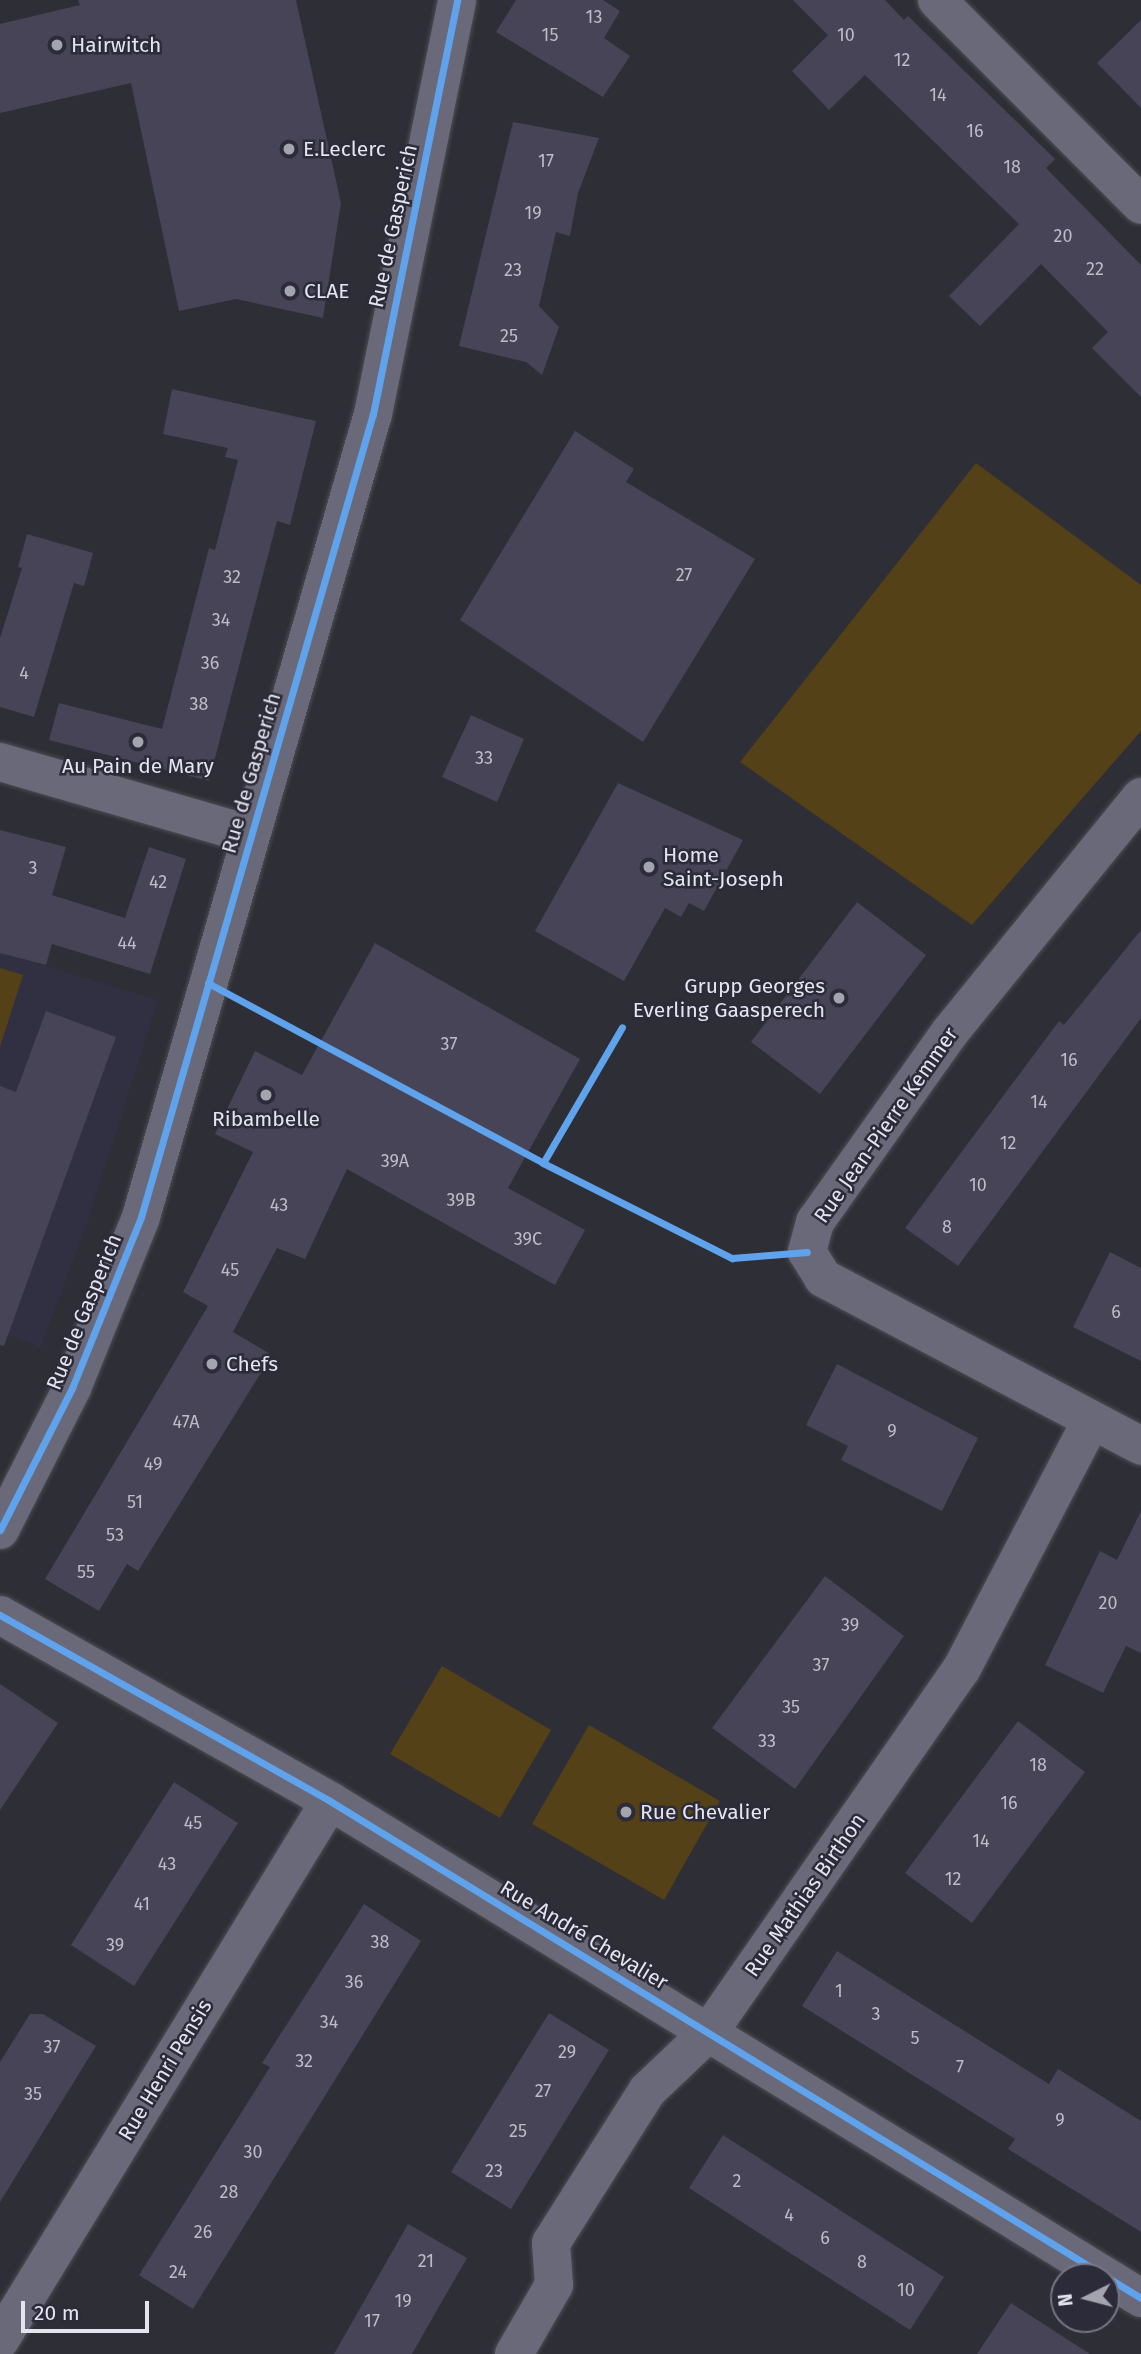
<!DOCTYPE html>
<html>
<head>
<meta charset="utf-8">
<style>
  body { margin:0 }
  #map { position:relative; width:1141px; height:2354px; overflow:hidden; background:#2e2e36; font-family:"Fira Sans",sans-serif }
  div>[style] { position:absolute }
  .built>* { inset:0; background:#313043 }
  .green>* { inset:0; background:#544117 }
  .building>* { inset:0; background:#464456 }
  .roads { filter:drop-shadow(0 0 2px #4c4c53) drop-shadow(0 0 2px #4c4c53) }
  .minor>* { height:38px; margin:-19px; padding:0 19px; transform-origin:19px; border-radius:19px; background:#6a6979 }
  .cycleway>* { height:7px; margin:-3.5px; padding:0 3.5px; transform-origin:3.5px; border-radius:3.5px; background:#60a3ed }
  .dots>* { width:19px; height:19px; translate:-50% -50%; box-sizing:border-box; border:4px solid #2b2b3a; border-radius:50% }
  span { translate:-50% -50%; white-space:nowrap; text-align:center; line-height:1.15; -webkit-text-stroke:5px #2b2b3a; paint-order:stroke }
  .number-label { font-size:18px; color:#bcbcc8 }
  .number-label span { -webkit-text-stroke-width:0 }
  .poi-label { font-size:21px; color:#e4e4ee }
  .left { translate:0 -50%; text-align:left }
  .right { translate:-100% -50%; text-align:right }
  .street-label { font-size:21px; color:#e4e4ee }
  .north { position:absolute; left:1050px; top:2263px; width:70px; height:70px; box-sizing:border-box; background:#2b2b3a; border:2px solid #757582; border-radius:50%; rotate:264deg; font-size:19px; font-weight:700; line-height:28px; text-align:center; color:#e4e4ee }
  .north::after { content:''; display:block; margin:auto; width:24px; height:32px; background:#a4a4ae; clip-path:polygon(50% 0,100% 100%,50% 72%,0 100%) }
  .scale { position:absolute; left:21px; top:2301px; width:128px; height:32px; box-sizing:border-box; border:4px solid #e4e4ee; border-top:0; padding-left:9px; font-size:21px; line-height:24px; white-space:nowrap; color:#e4e4ee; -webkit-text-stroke:5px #2b2b3a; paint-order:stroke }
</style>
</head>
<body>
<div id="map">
  <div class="built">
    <i style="clip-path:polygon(0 952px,158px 1000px,89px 1217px,41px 1347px,0 1332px)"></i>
  </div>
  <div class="green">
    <i style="clip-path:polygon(976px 463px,1141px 585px,1141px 731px,972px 925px,740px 762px)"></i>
    <i style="clip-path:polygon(0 968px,23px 975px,0 1047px)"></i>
    <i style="clip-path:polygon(442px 1666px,551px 1730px,500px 1818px,390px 1754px)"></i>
    <i style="clip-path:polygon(589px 1725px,720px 1801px,664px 1900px,532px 1824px)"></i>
  </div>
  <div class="building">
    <i style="clip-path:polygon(78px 0,296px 0,341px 203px,323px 318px,236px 299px,179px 311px,131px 83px,0 113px,0 24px,80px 5px)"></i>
    <i style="clip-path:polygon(516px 0,603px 0,620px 11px,604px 38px,630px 56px,603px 97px,496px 32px)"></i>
    <i style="clip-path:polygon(793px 0,885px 0,904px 20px,908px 16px,1055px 159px,1046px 168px,1141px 265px,1141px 397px,1092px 348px,1108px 332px,1041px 264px,980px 326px,949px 296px,1019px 224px,865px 75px,829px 110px,792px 71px,828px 35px)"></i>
    <i style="clip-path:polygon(1141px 20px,1141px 108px,1097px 63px)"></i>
    <i style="clip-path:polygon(513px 122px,599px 138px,578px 193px,570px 236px,556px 232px,539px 306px,559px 327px,542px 375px,526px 362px,459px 346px)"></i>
    <i style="clip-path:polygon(172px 389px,316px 421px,290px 525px,277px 521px,209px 781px,49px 740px,59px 703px,162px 729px,209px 548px,215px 550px,238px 460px,225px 457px,228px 448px,163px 434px)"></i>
    <i style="clip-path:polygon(575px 431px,634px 469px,626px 482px,755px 559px,643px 742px,460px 620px)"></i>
    <i style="clip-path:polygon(27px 534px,93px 553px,84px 586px,74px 583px,34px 717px,0 707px,0 638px,22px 568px,18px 567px)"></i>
    <i style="clip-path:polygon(471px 715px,524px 739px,497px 802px,442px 777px)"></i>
    <i style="clip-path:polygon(618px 783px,743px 840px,704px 911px,689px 903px,681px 917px,665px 908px,624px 981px,535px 931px)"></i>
    <i style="clip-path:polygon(0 830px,66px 847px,52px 895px,125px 918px,149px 847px,186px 859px,150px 974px,52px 944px,46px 965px,0 953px)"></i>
    <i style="clip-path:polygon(857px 902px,926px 955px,820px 1094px,751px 1042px)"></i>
    <i style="clip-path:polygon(1141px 930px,1141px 1018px,958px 1266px,905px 1228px,1059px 1021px,1064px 1025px)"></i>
    <i style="clip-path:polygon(375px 943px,580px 1059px,508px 1188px,585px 1230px,555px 1285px,347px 1169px,305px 1259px,277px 1248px,233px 1332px,272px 1355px,138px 1571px,127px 1564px,99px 1611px,45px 1579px,208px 1306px,183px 1292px,253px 1152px,215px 1134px,255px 1051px,302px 1075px)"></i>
    <i style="clip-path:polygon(46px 1011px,116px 1037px,4px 1346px,0 1345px,0 1086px,16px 1092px)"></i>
    <i style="clip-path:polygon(1110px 1252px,1141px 1268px,1141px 1361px,1073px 1327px)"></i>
    <i style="clip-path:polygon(837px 1364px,978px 1438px,942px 1511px,841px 1460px,848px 1446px,806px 1425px)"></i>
    <i style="clip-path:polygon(1141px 1511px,1141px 1653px,1126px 1646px,1103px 1693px,1045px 1665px,1100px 1551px,1117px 1560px)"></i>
    <i style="clip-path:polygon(825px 1576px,904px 1636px,795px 1789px,712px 1728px)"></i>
    <i style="clip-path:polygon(0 1684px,58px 1723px,0 1810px)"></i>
    <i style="clip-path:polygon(1018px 1721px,1085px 1772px,972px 1923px,905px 1873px)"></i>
    <i style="clip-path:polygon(174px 1782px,238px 1823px,134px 1986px,71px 1945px)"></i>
    <i style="clip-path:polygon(364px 1904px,421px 1941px,193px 2309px,139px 2275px,270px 2067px,262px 2063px)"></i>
    <i style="clip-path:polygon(837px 1951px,1049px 2084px,1058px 2069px,1141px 2121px,1141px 2232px,1008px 2149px,1015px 2139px,802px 2006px)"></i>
    <i style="clip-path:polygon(549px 2013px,609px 2050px,511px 2209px,451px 2172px)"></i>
    <i style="clip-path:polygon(30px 2014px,43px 2014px,96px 2046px,0 2202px,0 2062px)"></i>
    <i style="clip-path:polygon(723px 2135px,944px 2277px,910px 2330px,689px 2188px)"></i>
    <i style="clip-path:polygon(408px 2224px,467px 2258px,437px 2310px,412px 2354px,334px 2354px)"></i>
    <i style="clip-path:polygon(1011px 2303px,1090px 2354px,977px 2354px)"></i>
  </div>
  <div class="roads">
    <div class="minor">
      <i style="left:937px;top:0;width:289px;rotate:45.1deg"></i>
      <i style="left:0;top:762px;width:261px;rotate:16.2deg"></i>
      <i style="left:1141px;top:797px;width:303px;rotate:129.1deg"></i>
      <i style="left:950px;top:1032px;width:233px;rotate:125.4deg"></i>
      <i style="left:815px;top:1222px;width:31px;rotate:105deg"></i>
      <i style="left:807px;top:1252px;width:31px;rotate:58deg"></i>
      <i style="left:823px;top:1278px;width:360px;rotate:27.8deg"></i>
      <i style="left:0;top:1530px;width:159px;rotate:-63.1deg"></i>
      <i style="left:72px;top:1388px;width:184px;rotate:-68deg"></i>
      <i style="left:141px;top:1217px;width:836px;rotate:-73.89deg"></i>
      <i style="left:373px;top:414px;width:422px;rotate:-78.5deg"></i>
      <i style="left:0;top:1615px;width:379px;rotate:29.4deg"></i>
      <i style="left:330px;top:1801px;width:951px;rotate:31.5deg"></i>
      <i style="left:0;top:2340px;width:632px;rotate:-58.52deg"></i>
      <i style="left:514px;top:2354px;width:80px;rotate:-59.9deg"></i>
      <i style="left:554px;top:2285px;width:42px;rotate:-94.1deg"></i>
      <i style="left:551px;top:2243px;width:180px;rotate:-57.7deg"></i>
      <i style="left:647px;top:2091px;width:86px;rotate:-43.6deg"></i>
      <i style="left:709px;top:2032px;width:441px;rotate:-55.2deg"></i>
      <i style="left:961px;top:1670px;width:281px;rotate:-62.4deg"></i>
    </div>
  </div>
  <div class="cycleway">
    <i style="left:208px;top:983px;width:380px;rotate:28.2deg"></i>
    <i style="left:543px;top:1163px;width:157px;rotate:-59.8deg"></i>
    <i style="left:543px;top:1163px;width:212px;rotate:26.7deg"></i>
    <i style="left:732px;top:1258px;width:75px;rotate:-4.6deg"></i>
    <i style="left:0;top:1530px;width:159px;rotate:-63.1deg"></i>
    <i style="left:72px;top:1388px;width:184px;rotate:-68deg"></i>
    <i style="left:141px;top:1217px;width:836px;rotate:-73.89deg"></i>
    <i style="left:373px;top:414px;width:422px;rotate:-78.5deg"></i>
    <i style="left:0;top:1615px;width:379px;rotate:29.4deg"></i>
    <i style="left:330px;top:1801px;width:951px;rotate:31.5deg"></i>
  </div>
  <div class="dots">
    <i style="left:57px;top:45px;background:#a4a4ae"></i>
    <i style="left:289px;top:149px;background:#a4a4ae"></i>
    <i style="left:290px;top:291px;background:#a4a4ae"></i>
    <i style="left:138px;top:742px;background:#a4a4ae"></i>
    <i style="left:649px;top:867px;background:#a4a4ae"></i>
    <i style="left:839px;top:998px;background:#a4a4ae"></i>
    <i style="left:266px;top:1095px;background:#a4a4ae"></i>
    <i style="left:212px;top:1364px;background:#a4a4ae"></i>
    <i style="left:626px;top:1812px;background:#a4a4ae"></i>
  </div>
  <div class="number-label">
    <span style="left:594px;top:17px">13</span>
    <span style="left:550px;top:35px">15</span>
    <span style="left:846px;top:35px">10</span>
    <span style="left:902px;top:60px">12</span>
    <span style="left:938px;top:95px">14</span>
    <span style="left:975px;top:131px">16</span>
    <span style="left:546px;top:161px">17</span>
    <span style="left:1012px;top:167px">18</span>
    <span style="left:533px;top:213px">19</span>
    <span style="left:1063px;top:236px">20</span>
    <span style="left:1095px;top:269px">22</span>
    <span style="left:513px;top:270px">23</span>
    <span style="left:509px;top:336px">25</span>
    <span style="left:684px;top:575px">27</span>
    <span style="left:232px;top:577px">32</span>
    <span style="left:221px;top:620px">34</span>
    <span style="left:210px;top:663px">36</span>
    <span style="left:24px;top:673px">4</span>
    <span style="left:199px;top:704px">38</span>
    <span style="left:484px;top:758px">33</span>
    <span style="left:33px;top:868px">3</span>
    <span style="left:158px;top:882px">42</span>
    <span style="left:127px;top:943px">44</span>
    <span style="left:449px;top:1044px">37</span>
    <span style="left:1069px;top:1060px">16</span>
    <span style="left:1039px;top:1102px">14</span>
    <span style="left:1008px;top:1143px">12</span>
    <span style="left:395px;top:1161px">39A</span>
    <span style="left:978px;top:1185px">10</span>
    <span style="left:461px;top:1200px">39B</span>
    <span style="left:279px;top:1205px">43</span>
    <span style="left:947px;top:1227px">8</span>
    <span style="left:528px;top:1239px">39C</span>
    <span style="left:230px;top:1270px">45</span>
    <span style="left:1116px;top:1312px">6</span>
    <span style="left:186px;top:1422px">47A</span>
    <span style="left:892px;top:1431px">9</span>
    <span style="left:153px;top:1464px">49</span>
    <span style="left:135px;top:1502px">51</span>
    <span style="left:115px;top:1535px">53</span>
    <span style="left:86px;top:1572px">55</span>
    <span style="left:1108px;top:1603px">20</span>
    <span style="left:850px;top:1625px">39</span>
    <span style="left:821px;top:1665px">37</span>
    <span style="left:791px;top:1707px">35</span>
    <span style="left:767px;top:1741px">33</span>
    <span style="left:1038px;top:1765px">18</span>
    <span style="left:1009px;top:1803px">16</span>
    <span style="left:193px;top:1823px">45</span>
    <span style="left:981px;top:1841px">14</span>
    <span style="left:167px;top:1864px">43</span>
    <span style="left:953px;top:1879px">12</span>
    <span style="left:142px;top:1904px">41</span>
    <span style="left:380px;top:1942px">38</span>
    <span style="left:115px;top:1945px">39</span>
    <span style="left:354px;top:1982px">36</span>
    <span style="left:839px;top:1991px">1</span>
    <span style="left:876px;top:2014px">3</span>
    <span style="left:329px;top:2022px">34</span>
    <span style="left:915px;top:2038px">5</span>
    <span style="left:52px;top:2047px">37</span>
    <span style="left:567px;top:2052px">29</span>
    <span style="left:304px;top:2061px">32</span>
    <span style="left:960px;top:2067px">7</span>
    <span style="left:543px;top:2091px">27</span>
    <span style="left:33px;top:2094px">35</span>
    <span style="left:1060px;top:2120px">9</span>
    <span style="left:518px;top:2131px">25</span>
    <span style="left:253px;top:2152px">30</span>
    <span style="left:494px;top:2171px">23</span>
    <span style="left:737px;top:2181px">2</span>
    <span style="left:229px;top:2192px">28</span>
    <span style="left:789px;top:2215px">4</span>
    <span style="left:203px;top:2232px">26</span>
    <span style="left:825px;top:2238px">6</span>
    <span style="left:426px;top:2261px">21</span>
    <span style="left:862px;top:2262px">8</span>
    <span style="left:178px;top:2272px">24</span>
    <span style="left:906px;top:2290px">10</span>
    <span style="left:403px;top:2301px">19</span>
    <span style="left:372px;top:2321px">17</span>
  </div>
  <div class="poi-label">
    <span class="left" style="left:71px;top:45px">Hairwitch</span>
    <span class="left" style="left:303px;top:149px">E.Leclerc</span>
    <span class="left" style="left:304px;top:291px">CLAE</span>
    <span style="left:138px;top:766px">Au Pain de Mary</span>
    <span class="left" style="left:663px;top:867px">Home<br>Saint-Joseph</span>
    <span class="right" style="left:825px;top:998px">Grupp Georges<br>Everling Gaasperech</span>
    <span style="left:266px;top:1119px">Ribambelle</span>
    <span class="left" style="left:226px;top:1364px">Chefs</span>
    <span class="left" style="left:640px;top:1812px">Rue Chevalier</span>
  </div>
  <div class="street-label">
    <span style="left:393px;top:226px;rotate:-78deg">Rue de Gasperich</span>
    <span style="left:251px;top:773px;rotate:-74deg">Rue de Gasperich</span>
    <span style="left:886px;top:1125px;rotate:-55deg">Rue Jean-Pierre Kemmer</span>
    <span style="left:84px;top:1312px;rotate:-68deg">Rue de Gasperich</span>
    <span style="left:805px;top:1895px;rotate:-55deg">Rue Mathias Birthon</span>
    <span style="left:584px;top:1935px;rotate:31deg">Rue André Chevalier</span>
    <span style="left:165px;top:2070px;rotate:-59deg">Rue Henri Pensis</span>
  </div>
  <div class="north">N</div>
  <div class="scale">20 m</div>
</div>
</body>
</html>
